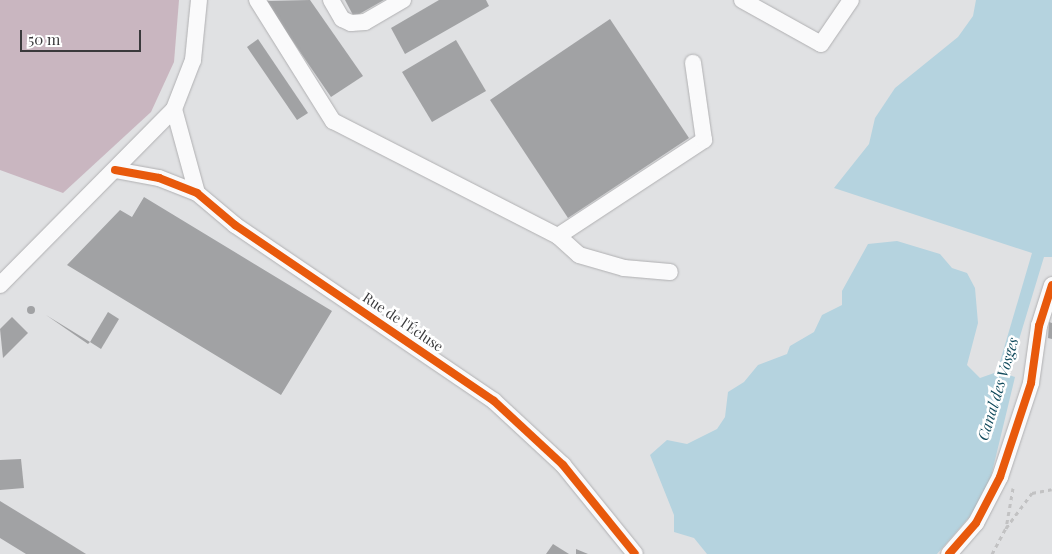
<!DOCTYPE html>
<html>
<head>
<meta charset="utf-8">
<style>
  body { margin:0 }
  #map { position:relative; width:1052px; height:554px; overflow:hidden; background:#e0e1e3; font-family:"Playfair Display",serif }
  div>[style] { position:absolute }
  .forest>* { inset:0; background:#c9b6c0 }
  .water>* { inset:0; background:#b5d3df }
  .building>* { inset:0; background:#a1a2a4 }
  .round { border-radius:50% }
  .path>* { height:3px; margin-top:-1.5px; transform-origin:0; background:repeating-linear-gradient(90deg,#c2c2c3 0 4px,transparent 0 8px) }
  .roads { filter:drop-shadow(0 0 1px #b0b0b2) drop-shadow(0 0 1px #b0b0b2) }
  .minor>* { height:16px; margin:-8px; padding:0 8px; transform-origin:8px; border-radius:8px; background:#fafafb }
  .cycleway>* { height:8px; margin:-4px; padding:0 4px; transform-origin:4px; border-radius:4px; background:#e8590c }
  span { translate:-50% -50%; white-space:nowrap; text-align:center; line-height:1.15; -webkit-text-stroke:5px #fff; paint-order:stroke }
  .street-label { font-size:14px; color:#3a3a3c }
  .water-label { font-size:15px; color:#104a5c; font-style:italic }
  .scale { position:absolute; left:20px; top:30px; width:121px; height:22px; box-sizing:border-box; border:2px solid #3a3a3c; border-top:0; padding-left:6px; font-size:15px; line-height:18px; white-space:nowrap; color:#3a3a3c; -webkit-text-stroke:4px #fff; paint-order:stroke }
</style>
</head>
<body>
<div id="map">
  <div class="forest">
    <i style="clip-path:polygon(0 0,179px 0,174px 62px,151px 112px,63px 193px,0 170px)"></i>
  </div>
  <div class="water">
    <i style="clip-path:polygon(976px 0,1052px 0,1052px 257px,1044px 257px,1011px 366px,1009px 375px,1015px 377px,989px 485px,978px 507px,937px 554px,707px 554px,694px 538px,674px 532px,674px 515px,650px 455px,667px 440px,687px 444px,717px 429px,725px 417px,728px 392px,744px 382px,758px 365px,787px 354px,790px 346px,814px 332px,822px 315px,842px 305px,842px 291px,868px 244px,897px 241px,940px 254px,952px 268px,967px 273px,975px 288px,978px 323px,967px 365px,980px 378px,997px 372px,1032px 253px,834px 188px,869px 144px,875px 118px,895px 88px,958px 37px,973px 16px)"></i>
  </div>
  <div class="building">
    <i style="clip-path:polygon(310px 0,363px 76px,331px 97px,265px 1px)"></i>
    <i style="clip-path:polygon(345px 0,384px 0,354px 17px)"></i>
    <i style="clip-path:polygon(439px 0,486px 0,489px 6px,405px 54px,391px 28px)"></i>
    <i style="clip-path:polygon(610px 19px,689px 138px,568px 218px,490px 100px)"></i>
    <i style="clip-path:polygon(258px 39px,308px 113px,297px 120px,247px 47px)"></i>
    <i style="clip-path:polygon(456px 40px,486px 91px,432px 122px,402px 72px)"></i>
    <i style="clip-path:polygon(144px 197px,332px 311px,281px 395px,67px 265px,120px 210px,132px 217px)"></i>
    <i class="round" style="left:27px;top:306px;width:8px;height:8px"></i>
    <i style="clip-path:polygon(108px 312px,119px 319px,101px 349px,90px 342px)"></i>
    <i style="clip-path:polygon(46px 315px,90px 342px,88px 344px)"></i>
    <i style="clip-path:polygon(12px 317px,28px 333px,3px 358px,0 329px)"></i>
    <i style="clip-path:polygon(1049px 322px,1052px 323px,1052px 339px,1048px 338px)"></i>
    <i style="clip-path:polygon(21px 459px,24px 488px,0 490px,0 460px)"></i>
    <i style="clip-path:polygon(0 501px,54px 534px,86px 554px,26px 554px,0 538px)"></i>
    <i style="clip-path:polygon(553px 544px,569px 554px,546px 554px)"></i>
    <i style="clip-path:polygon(576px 549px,588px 554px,576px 554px)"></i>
  </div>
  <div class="path">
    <i style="left:1013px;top:488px;width:41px;rotate:99.9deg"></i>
    <i style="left:1006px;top:528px;width:44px;rotate:-53.4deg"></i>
    <i style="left:1032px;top:493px;width:20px;rotate:-11deg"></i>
    <i style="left:992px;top:554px;width:30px;rotate:-62deg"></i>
  </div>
  <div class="roads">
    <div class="minor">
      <i style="left:257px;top:0;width:143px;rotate:57.9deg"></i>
      <i style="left:333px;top:121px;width:253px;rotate:27.1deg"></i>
      <i style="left:558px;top:236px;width:28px;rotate:42deg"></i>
      <i style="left:579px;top:255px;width:47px;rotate:16.1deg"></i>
      <i style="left:624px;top:268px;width:46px;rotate:5deg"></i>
      <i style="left:331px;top:0;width:22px;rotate:60deg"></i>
      <i style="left:342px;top:19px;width:10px;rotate:24deg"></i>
      <i style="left:351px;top:23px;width:14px;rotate:-4deg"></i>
      <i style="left:365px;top:22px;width:44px;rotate:-30.1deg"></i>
      <i style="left:742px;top:0;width:90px;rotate:29.1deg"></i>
      <i style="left:821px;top:44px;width:53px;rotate:-55.7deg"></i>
      <i style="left:174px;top:109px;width:87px;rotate:74.7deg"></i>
      <i style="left:115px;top:170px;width:45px;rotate:10.3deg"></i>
      <i style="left:159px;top:178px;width:41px;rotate:21.5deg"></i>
      <i style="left:197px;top:193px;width:50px;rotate:40.1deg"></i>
      <i style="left:235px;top:225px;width:313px;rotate:34.2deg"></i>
      <i style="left:494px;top:401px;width:94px;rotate:42.8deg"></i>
      <i style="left:563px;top:465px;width:114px;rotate:51deg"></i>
      <i style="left:558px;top:236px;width:175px;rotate:-33.3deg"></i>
      <i style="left:704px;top:140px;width:78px;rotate:-98.1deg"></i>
      <i style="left:0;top:285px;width:247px;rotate:-45.3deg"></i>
      <i style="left:174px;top:109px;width:53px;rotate:-68.8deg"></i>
      <i style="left:193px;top:60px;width:60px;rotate:-84.3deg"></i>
      <i style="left:949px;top:554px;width:41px;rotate:-48.9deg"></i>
      <i style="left:976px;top:523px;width:52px;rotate:-62.4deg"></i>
      <i style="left:1000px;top:477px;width:99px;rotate:-71.7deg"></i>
      <i style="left:1031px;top:383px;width:58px;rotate:-82deg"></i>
      <i style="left:1039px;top:326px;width:43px;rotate:-72.4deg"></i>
    </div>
  </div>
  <div class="cycleway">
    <i style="left:115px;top:170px;width:45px;rotate:10.3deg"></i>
    <i style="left:159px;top:178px;width:41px;rotate:21.5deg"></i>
    <i style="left:197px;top:193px;width:50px;rotate:40.1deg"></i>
    <i style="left:235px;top:225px;width:313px;rotate:34.2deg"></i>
    <i style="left:494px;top:401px;width:94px;rotate:42.8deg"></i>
    <i style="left:563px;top:465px;width:114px;rotate:51deg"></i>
    <i style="left:949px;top:554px;width:41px;rotate:-48.9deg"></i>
    <i style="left:976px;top:523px;width:52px;rotate:-62.4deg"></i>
    <i style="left:1000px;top:477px;width:99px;rotate:-71.7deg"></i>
    <i style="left:1031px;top:383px;width:58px;rotate:-82deg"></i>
    <i style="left:1039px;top:326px;width:43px;rotate:-72.4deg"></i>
  </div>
  <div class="street-label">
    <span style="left:403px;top:322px;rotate:34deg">Rue de l'Écluse</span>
  </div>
  <div class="water-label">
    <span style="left:998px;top:389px;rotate:-73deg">Canal des Vosges</span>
  </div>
  <div class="scale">50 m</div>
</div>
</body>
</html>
